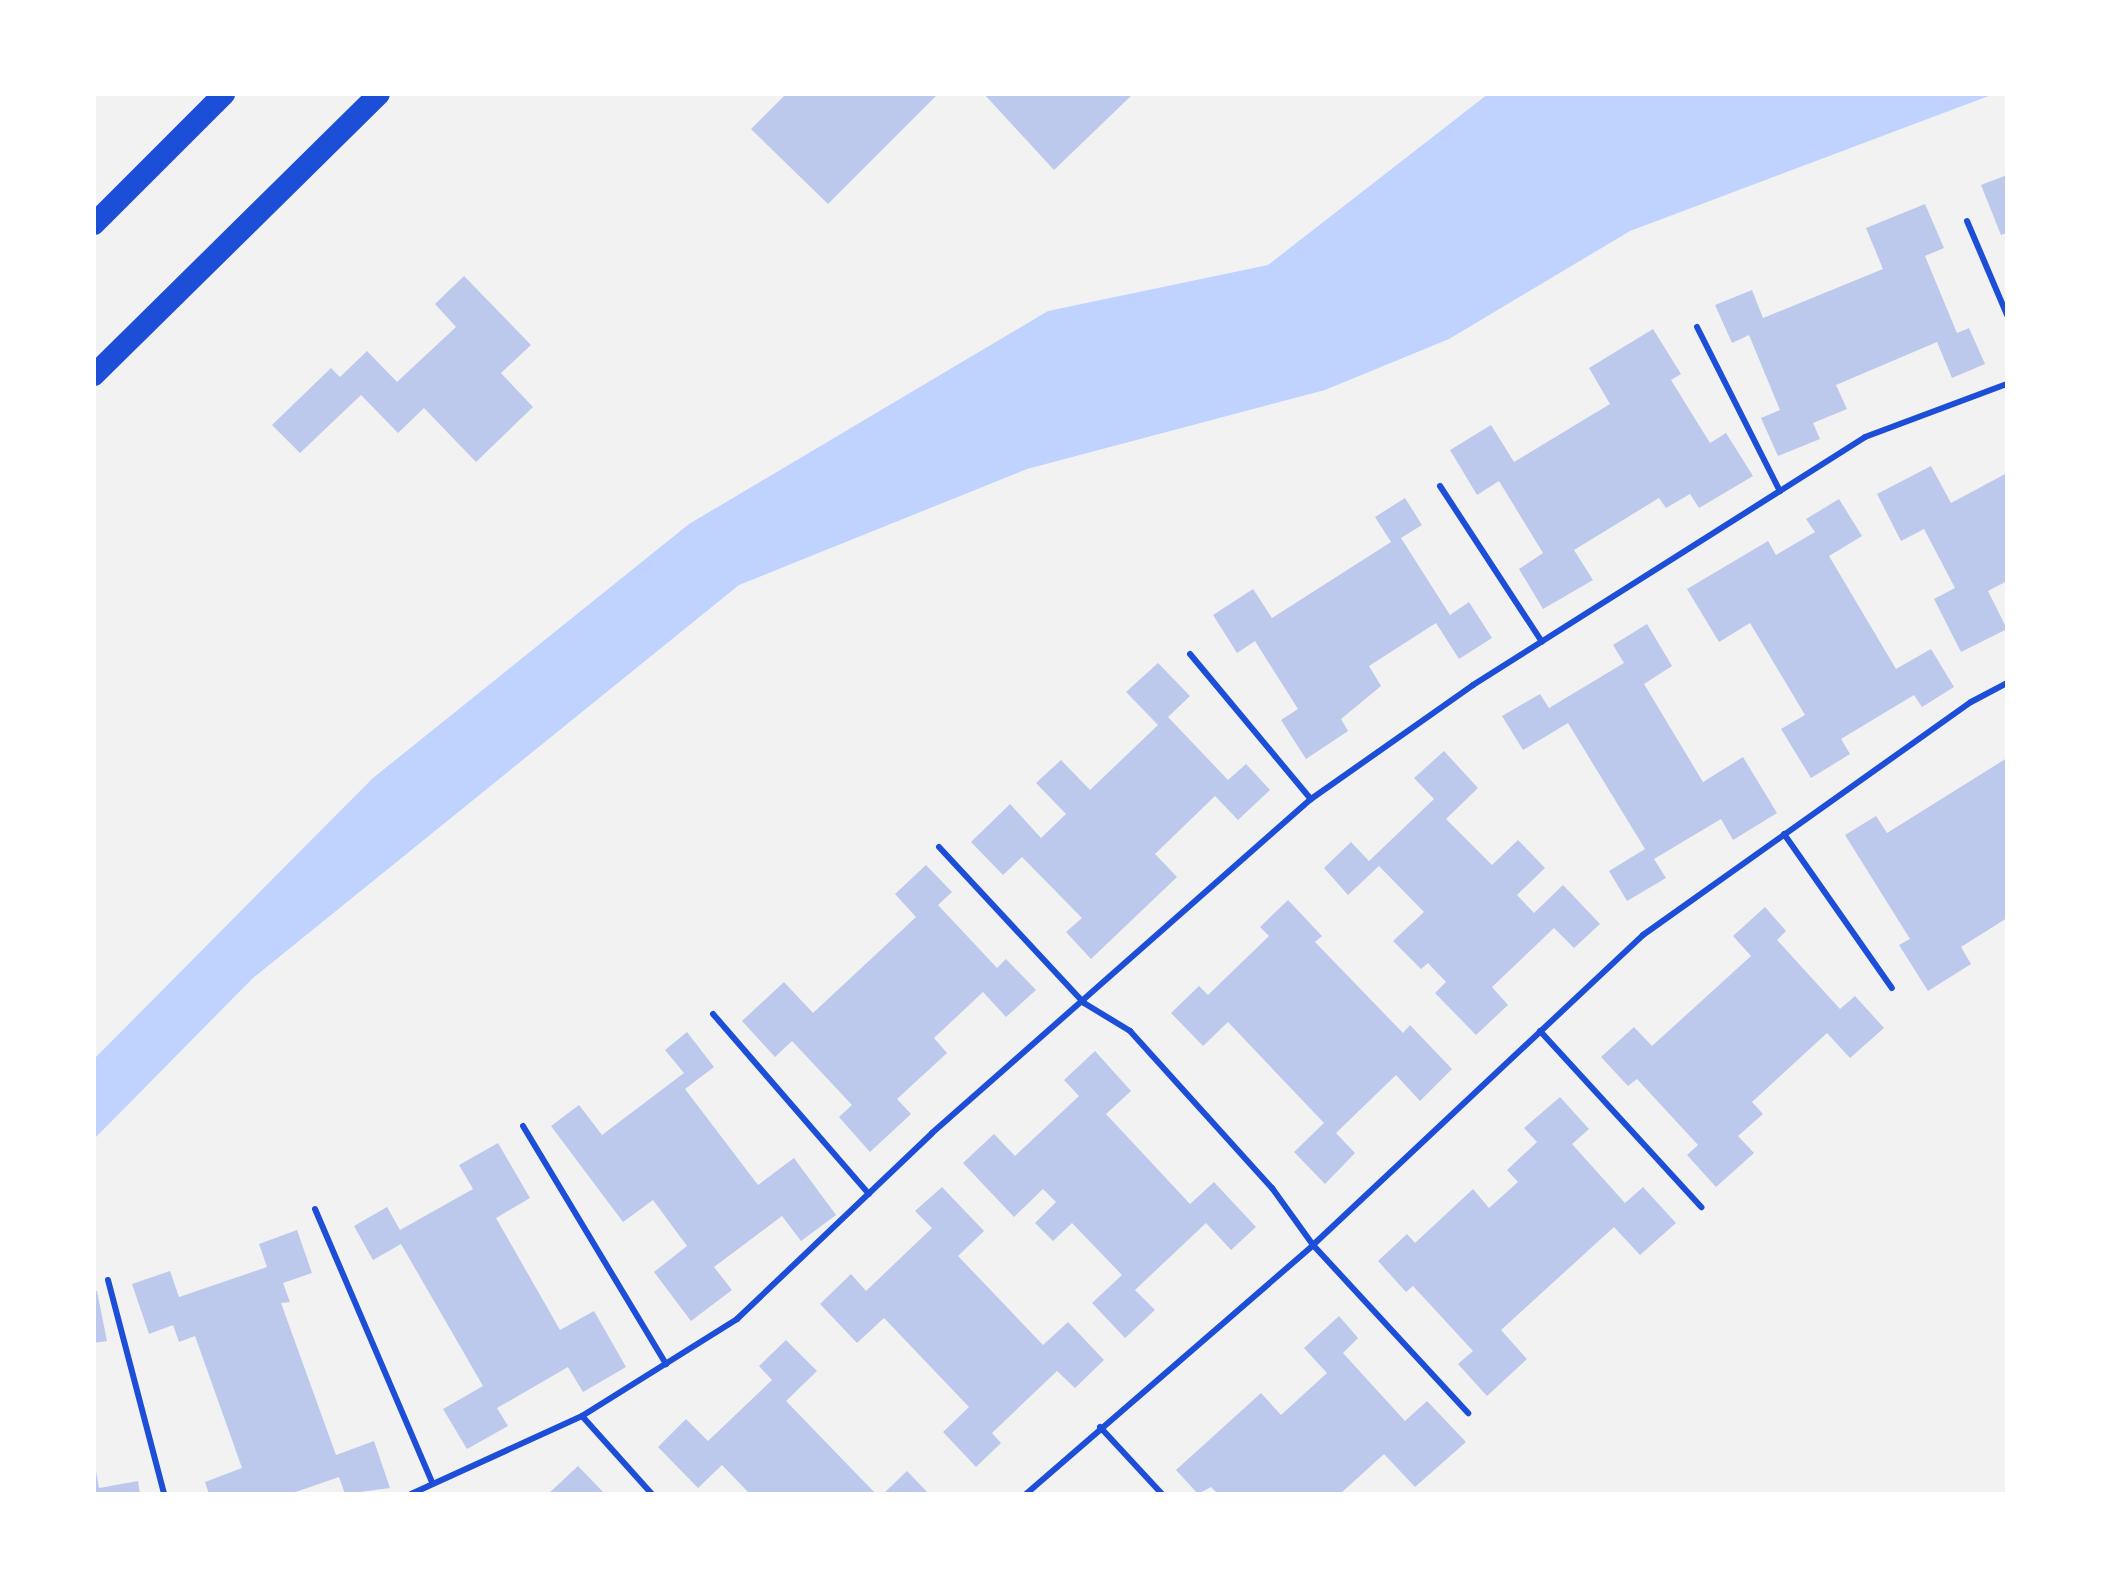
<!DOCTYPE html>
<html>
<head>
<meta charset="utf-8">
<style>
  body { margin:0 }
  #map { position:relative; width:2101px; height:1588px; overflow:hidden; background:#f2f2f2; font-family:"Roboto Condensed",sans-serif }
  div>[style] { position:absolute }
  .water>* { inset:0; background:#bfd3fe }
  .building>* { inset:0; background:#bdc9ec }
  .service>* { height:6px; margin:-3px; padding:0 3px; transform-origin:3px; border-radius:3px; background:#1d4ed8 }
  .trunk>* { height:22px; margin:-11px; padding:0 11px; transform-origin:11px; border-radius:11px; background:#1d4ed8 }
  span { translate:-50% -50%; white-space:nowrap; text-align:center; line-height:1.15; -webkit-text-stroke:7px #fff; paint-order:stroke }
  .frame { position:absolute; inset:0; border:96px solid #fff; pointer-events:none }
</style>
</head>
<body>
<div id="map">
  <div class="water">
    <i style="clip-path:polygon(1488px 94px,1994px 94px,1630px 231px,1449px 339px,1325px 390px,1027px 469px,739px 585px,253px 978px,94px 1139px,94px 1059px,373px 778px,689px 524px,1048px 311px,1268px 265px)"></i>
  </div>
  <div class="building">
    <i style="clip-path:polygon(786px 94px,938px 94px,828px 204px,751px 129px)"></i>
    <i style="clip-path:polygon(984px 94px,1133px 94px,1054px 170px)"></i>
    <i style="clip-path:polygon(2007px 175px,2007px 233px,2001px 235px,1981px 185px)"></i>
    <i style="clip-path:polygon(1925px 204px,1944px 248px,1925px 256px,1957px 333px,1969px 328px,1985px 364px,1952px 378px,1937px 342px,1836px 385px,1847px 409px,1813px 423px,1820px 439px,1778px 456px,1761px 418px,1780px 410px,1749px 335px,1732px 343px,1715px 305px,1752px 290px,1763px 318px,1883px 269px,1866px 228px)"></i>
    <i style="clip-path:polygon(464px 276px,531px 345px,501px 373px,533px 407px,476px 462px,424px 408px,398px 433px,361px 395px,300px 453px,272px 425px,331px 368px,340px 377px,367px 351px,397px 382px,456px 327px,435px 304px)"></i>
    <i style="clip-path:polygon(1653px 329px,1681px 374px,1671px 380px,1710px 443px,1726px 433px,1753px 476px,1699px 508px,1690px 494px,1666px 508px,1659px 498px,1574px 550px,1593px 580px,1543px 609px,1519px 569px,1543px 553px,1499px 481px,1477px 495px,1450px 450px,1491px 425px,1514px 462px,1610px 404px,1589px 368px)"></i>
    <i style="clip-path:polygon(1931px 466px,1951px 503px,2007px 473px,2007px 581px,1988px 591px,2007px 629px,1961px 652px,1934px 599px,1955px 588px,1924px 529px,1901px 541px,1877px 494px)"></i>
    <i style="clip-path:polygon(1405px 498px,1422px 525px,1401px 538px,1450px 615px,1469px 602px,1492px 638px,1459px 659px,1436px 623px,1369px 666px,1381px 686px,1341px 719px,1348px 731px,1306px 759px,1281px 720px,1298px 709px,1255px 641px,1237px 653px,1213px 615px,1253px 589px,1272px 618px,1391px 542px,1375px 517px)"></i>
    <i style="clip-path:polygon(1839px 499px,1862px 536px,1829px 556px,1896px 669px,1931px 649px,1954px 687px,1922px 707px,1914px 695px,1841px 739px,1850px 754px,1811px 778px,1781px 729px,1805px 715px,1750px 623px,1719px 642px,1687px 589px,1768px 541px,1776px 555px,1815px 532px,1806px 519px)"></i>
    <i style="clip-path:polygon(1647px 624px,1672px 666px,1644px 684px,1703px 782px,1743px 757px,1777px 813px,1733px 840px,1721px 819px,1654px 859px,1666px 878px,1627px 901px,1609px 871px,1645px 849px,1568px 723px,1523px 750px,1502px 716px,1540px 694px,1549px 708px,1624px 663px,1613px 645px)"></i>
    <i style="clip-path:polygon(1158px 663px,1190px 696px,1168px 717px,1228px 780px,1246px 764px,1270px 790px,1238px 820px,1215px 796px,1155px 854px,1177px 877px,1091px 959px,1066px 932px,1082px 918px,1022px 857px,1003px 875px,971px 842px,1010px 804px,1041px 838px,1066px 814px,1036px 783px,1061px 760px,1090px 790px,1158px 725px,1126px 692px)"></i>
    <i style="clip-path:polygon(1444px 751px,1478px 788px,1446px 819px,1492px 865px,1518px 840px,1545px 868px,1517px 895px,1534px 913px,1563px 885px,1600px 924px,1574px 948px,1554px 928px,1492px 987px,1508px 1005px,1476px 1035px,1435px 993px,1446px 982px,1428px 963px,1421px 969px,1393px 941px,1424px 912px,1379px 866px,1348px 895px,1324px 868px,1351px 842px,1369px 861px,1434px 799px,1414px 778px)"></i>
    <i style="clip-path:polygon(2007px 758px,2007px 918px,1961px 947px,1971px 964px,1928px 991px,1899px 945px,1910px 939px,1845px 835px,1876px 816px,1887px 833px)"></i>
    <i style="clip-path:polygon(926px 865px,952px 892px,938px 905px,997px 968px,1006px 959px,1036px 990px,1006px 1017px,983px 992px,934px 1038px,947px 1053px,897px 1099px,911px 1114px,870px 1152px,839px 1117px,852px 1105px,792px 1041px,775px 1057px,742px 1021px,784px 982px,813px 1013px,916px 917px,895px 894px)"></i>
    <i style="clip-path:polygon(1288px 900px,1322px 936px,1315px 942px,1403px 1033px,1410px 1025px,1452px 1069px,1420px 1101px,1396px 1075px,1336px 1133px,1355px 1153px,1325px 1184px,1294px 1152px,1324px 1123px,1228px 1022px,1203px 1046px,1171px 1013px,1199px 986px,1208px 995px,1269px 936px,1260px 927px)"></i>
    <i style="clip-path:polygon(1765px 907px,1786px 931px,1777px 940px,1840px 1009px,1855px 996px,1884px 1028px,1850px 1058px,1827px 1033px,1752px 1102px,1763px 1114px,1738px 1136px,1754px 1153px,1716px 1187px,1687px 1155px,1698px 1145px,1637px 1079px,1628px 1086px,1601px 1057px,1634px 1027px,1652px 1046px,1751px 956px,1733px 936px)"></i>
    <i style="clip-path:polygon(687px 1032px,714px 1067px,685px 1089px,758px 1185px,794px 1158px,836px 1215px,801px 1241px,782px 1216px,714px 1267px,732px 1290px,691px 1321px,654px 1272px,687px 1246px,653px 1200px,623px 1222px,551px 1126px,579px 1105px,602px 1135px,684px 1073px,665px 1050px)"></i>
    <i style="clip-path:polygon(1095px 1051px,1131px 1091px,1106px 1114px,1190px 1204px,1214px 1182px,1256px 1227px,1231px 1250px,1206px 1223px,1135px 1290px,1155px 1310px,1125px 1338px,1092px 1303px,1122px 1275px,1072px 1223px,1053px 1241px,1035px 1223px,1056px 1202px,1043px 1189px,1014px 1217px,963px 1163px,994px 1134px,1015px 1156px,1079px 1096px,1064px 1080px)"></i>
    <i style="clip-path:polygon(1560px 1097px,1589px 1129px,1572px 1144px,1625px 1203px,1643px 1187px,1676px 1223px,1640px 1255px,1614px 1227px,1501px 1330px,1527px 1359px,1487px 1396px,1458px 1364px,1473px 1351px,1413px 1286px,1406px 1292px,1378px 1261px,1407px 1234px,1415px 1243px,1473px 1189px,1489px 1208px,1518px 1182px,1507px 1170px,1537px 1142px,1524px 1128px)"></i>
    <i style="clip-path:polygon(498px 1143px,530px 1198px,496px 1218px,560px 1330px,594px 1311px,626px 1367px,583px 1392px,568px 1367px,497px 1408px,508px 1426px,467px 1449px,443px 1409px,483px 1386px,401px 1244px,373px 1260px,354px 1226px,387px 1207px,400px 1230px,473px 1189px,459px 1165px)"></i>
    <i style="clip-path:polygon(942px 1187px,984px 1231px,958px 1256px,1043px 1345px,1068px 1322px,1104px 1360px,1075px 1388px,1057px 1371px,992px 1433px,1001px 1443px,976px 1467px,943px 1432px,969px 1407px,884px 1318px,857px 1343px,820px 1304px,851px 1274px,866px 1291px,932px 1228px,915px 1211px)"></i>
    <i style="clip-path:polygon(297px 1230px,312px 1273px,283px 1283px,290px 1302px,281px 1303px,336px 1455px,374px 1441px,390px 1488px,345px 1494px,339px 1477px,290px 1494px,209px 1494px,205px 1482px,242px 1468px,195px 1336px,179px 1342px,173px 1325px,149px 1334px,132px 1284px,170px 1271px,179px 1297px,267px 1267px,259px 1244px)"></i>
    <i style="clip-path:polygon(97px 1291px,107px 1341px,94px 1343px,94px 1292px)"></i>
    <i style="clip-path:polygon(1339px 1316px,1358px 1338px,1343px 1353px,1405px 1421px,1427px 1401px,1466px 1442px,1415px 1487px,1384px 1454px,1340px 1494px,1218px 1494px,1211px 1487px,1198px 1494px,1176px 1470px,1261px 1393px,1281px 1415px,1327px 1373px,1304px 1348px)"></i>
    <i style="clip-path:polygon(786px 1340px,817px 1371px,786px 1401px,876px 1494px,750px 1494px,722px 1465px,698px 1488px,658px 1447px,686px 1419px,708px 1441px,772px 1380px,759px 1366px)"></i>
    <i style="clip-path:polygon(578px 1466px,605px 1494px,548px 1494px)"></i>
    <i style="clip-path:polygon(96px 1471px,99px 1488px,138px 1481px,140px 1494px,94px 1494px)"></i>
    <i style="clip-path:polygon(907px 1471px,929px 1494px,883px 1494px)"></i>
  </div>
  <div class="service">
    <i style="left:1967px;top:221px;width:102px;rotate:66.9deg"></i>
    <i style="left:1697px;top:327px;width:184px;rotate:63.2deg"></i>
    <i style="left:1440px;top:486px;width:186px;rotate:56.8deg"></i>
    <i style="left:1190px;top:654px;width:189px;rotate:50.2deg"></i>
    <i style="left:1784px;top:834px;width:188px;rotate:55deg"></i>
    <i style="left:939px;top:847px;width:213px;rotate:47.1deg"></i>
    <i style="left:1084px;top:1003px;width:54px;rotate:31.3deg"></i>
    <i style="left:1130px;top:1031px;width:212px;rotate:47.9deg"></i>
    <i style="left:1272px;top:1188px;width:70px;rotate:54.3deg"></i>
    <i style="left:1313px;top:1245px;width:229px;rotate:47.3deg"></i>
    <i style="left:713px;top:1014px;width:238px;rotate:49.1deg"></i>
    <i style="left:1540px;top:1031px;width:239px;rotate:47.5deg"></i>
    <i style="left:523px;top:1126px;width:278px;rotate:59deg"></i>
    <i style="left:315px;top:1209px;width:299px;rotate:66.8deg"></i>
    <i style="left:108px;top:1280px;width:221px;rotate:75.3deg"></i>
    <i style="left:582px;top:1416px;width:105px;rotate:48.1deg"></i>
    <i style="left:1100px;top:1427px;width:91px;rotate:47.2deg"></i>
    <i style="left:411px;top:1494px;width:188px;rotate:-24.5deg"></i>
    <i style="left:582px;top:1416px;width:183px;rotate:-32deg"></i>
    <i style="left:737px;top:1319px;width:269px;rotate:-43.6deg"></i>
    <i style="left:932px;top:1133px;width:505px;rotate:-41.39deg"></i>
    <i style="left:1311px;top:799px;width:198px;rotate:-35.1deg"></i>
    <i style="left:1473px;top:685px;width:464px;rotate:-32.3deg"></i>
    <i style="left:1865px;top:437px;width:152px;rotate:-20.5deg"></i>
    <i style="left:1026px;top:1494px;width:380px;rotate:-40.9deg"></i>
    <i style="left:1313px;top:1245px;width:453px;rotate:-43.2deg"></i>
    <i style="left:1643px;top:935px;width:402px;rotate:-35.4deg"></i>
    <i style="left:1971px;top:702px;width:41px;rotate:-27.8deg"></i>
  </div>
  <div class="trunk">
    <i style="left:94px;top:224px;width:184px;rotate:-45deg"></i>
    <i style="left:94px;top:375px;width:400px;rotate:-44.6deg"></i>
  </div>
  <div class="frame"></div>
</div>
</body>
</html>
